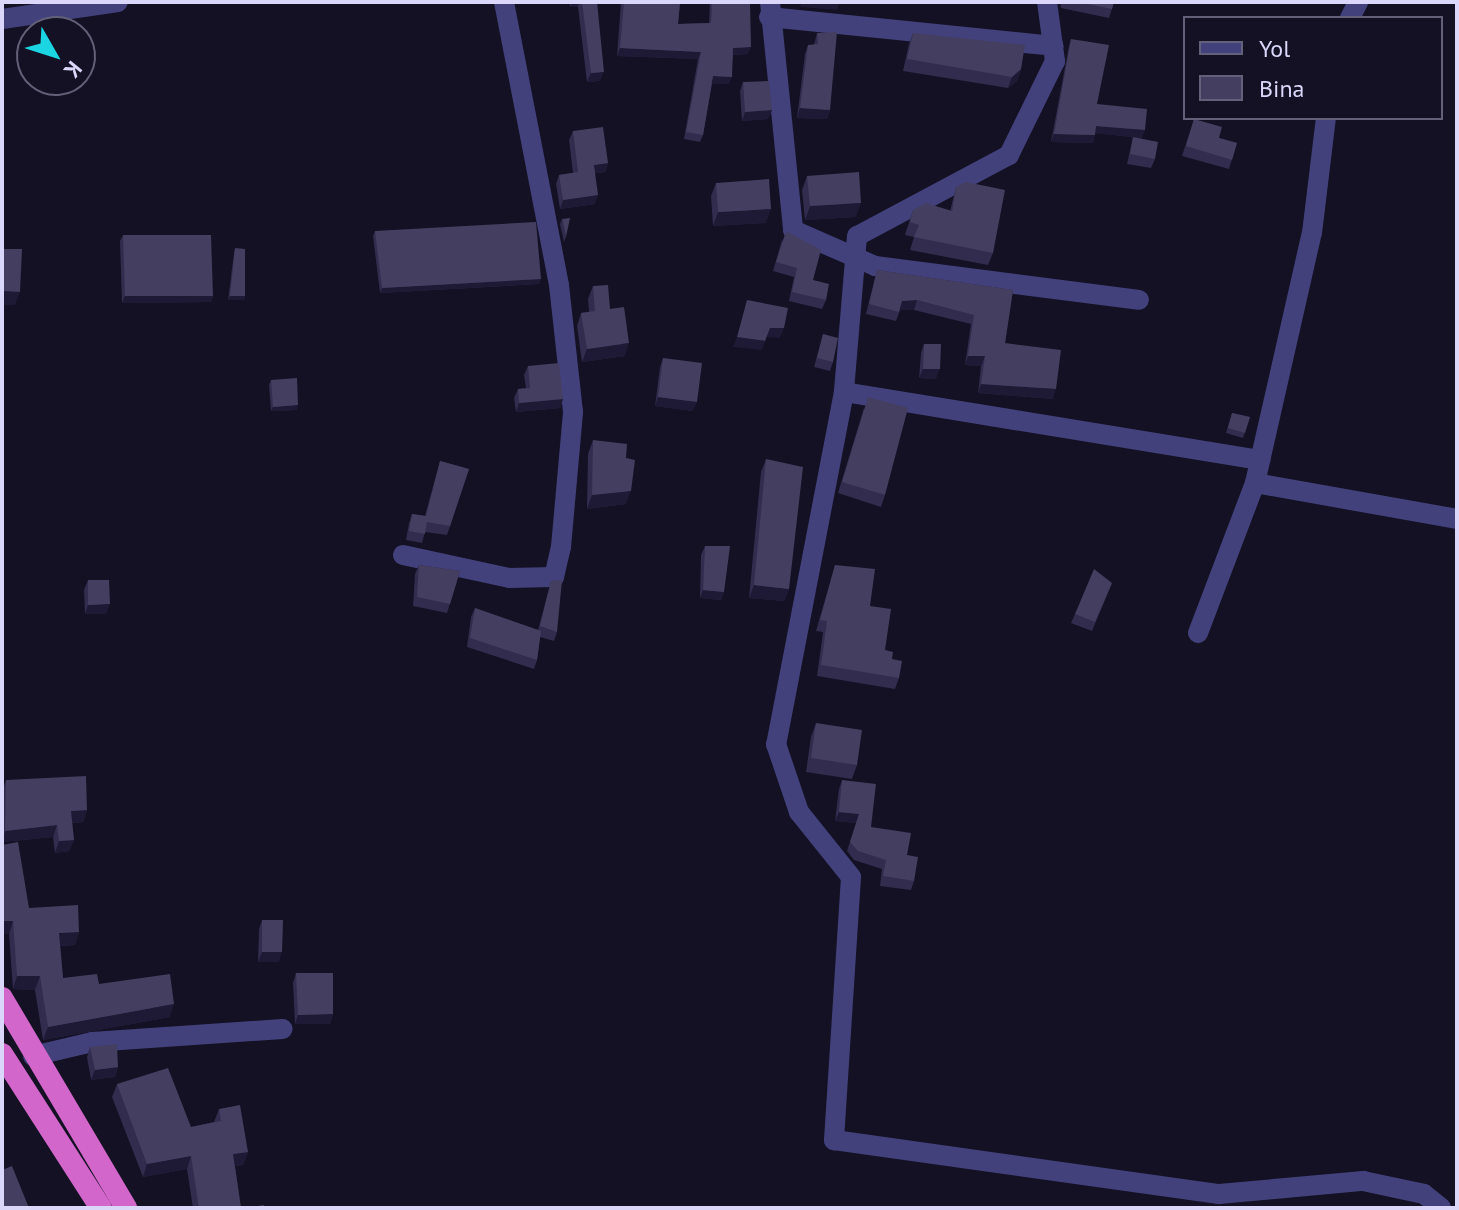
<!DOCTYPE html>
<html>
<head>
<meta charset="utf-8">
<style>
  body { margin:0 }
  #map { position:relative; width:1459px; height:1210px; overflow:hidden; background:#131123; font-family:"PT Sans",sans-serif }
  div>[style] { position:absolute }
  .minor>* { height:20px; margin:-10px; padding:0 10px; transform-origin:10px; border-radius:10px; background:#42417c }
  .trunk>* { height:22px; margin:-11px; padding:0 11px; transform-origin:11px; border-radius:11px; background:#d266ca }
  .wall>* { inset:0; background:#322c4e }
  .shaded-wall>* { inset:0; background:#1e1935 }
  .building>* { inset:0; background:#443e60 }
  span { translate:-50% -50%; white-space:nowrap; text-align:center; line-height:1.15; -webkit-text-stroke:6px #131123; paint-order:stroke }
  .frame { position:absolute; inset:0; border:4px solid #dad7fa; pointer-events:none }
  .legend { position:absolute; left:1183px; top:16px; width:260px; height:104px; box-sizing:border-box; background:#131123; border:2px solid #636079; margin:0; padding:10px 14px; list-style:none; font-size:24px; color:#dad7fa }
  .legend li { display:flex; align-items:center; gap:16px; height:40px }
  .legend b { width:40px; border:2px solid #636079 }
  .north { position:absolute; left:16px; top:16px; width:80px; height:80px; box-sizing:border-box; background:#131123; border:2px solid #636079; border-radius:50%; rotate:129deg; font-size:22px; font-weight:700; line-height:32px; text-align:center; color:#dad7fa }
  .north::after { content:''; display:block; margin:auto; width:28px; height:36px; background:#1bd5e3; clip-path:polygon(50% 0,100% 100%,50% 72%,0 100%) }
</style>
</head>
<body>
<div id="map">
  <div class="minor">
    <i style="left:770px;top:2px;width:229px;rotate:84.2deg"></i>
    <i style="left:793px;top:230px;width:90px;rotate:23.7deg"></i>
    <i style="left:875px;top:266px;width:266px;rotate:7.3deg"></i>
    <i style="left:1047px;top:2px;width:60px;rotate:82.3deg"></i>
    <i style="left:1055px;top:61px;width:105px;rotate:116.1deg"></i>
    <i style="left:1009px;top:155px;width:172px;rotate:151.9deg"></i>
    <i style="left:857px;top:236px;width:157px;rotate:94.8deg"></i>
    <i style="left:844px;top:392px;width:359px;rotate:100.9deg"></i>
    <i style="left:776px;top:744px;width:72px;rotate:71.3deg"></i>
    <i style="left:799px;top:812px;width:83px;rotate:51.3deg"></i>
    <i style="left:851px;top:877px;width:264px;rotate:93.7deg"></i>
    <i style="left:834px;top:1140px;width:389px;rotate:8deg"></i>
    <i style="left:1219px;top:1194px;width:145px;rotate:-5.2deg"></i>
    <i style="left:1363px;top:1181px;width:62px;rotate:12deg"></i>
    <i style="left:1424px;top:1194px;width:22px;rotate:39deg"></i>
    <i style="left:769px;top:17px;width:286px;rotate:5.8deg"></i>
    <i style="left:1350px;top:18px;width:18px;rotate:-63deg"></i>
    <i style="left:2px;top:19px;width:117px;rotate:-8.3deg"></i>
    <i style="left:844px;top:392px;width:422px;rotate:9.3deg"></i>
    <i style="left:1255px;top:483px;width:205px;rotate:10.1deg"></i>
    <i style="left:403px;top:555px;width:108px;rotate:12.2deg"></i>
    <i style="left:509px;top:578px;width:45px;rotate:-1.3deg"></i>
    <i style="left:554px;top:577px;width:31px;rotate:-77deg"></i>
    <i style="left:561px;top:547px;width:136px;rotate:-84.9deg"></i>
    <i style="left:573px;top:412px;width:128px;rotate:-96.3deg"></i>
    <i style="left:559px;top:285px;width:288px;rotate:-101deg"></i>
    <i style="left:1198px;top:633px;width:160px;rotate:-69.2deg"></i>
    <i style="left:1255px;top:483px;width:256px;rotate:-77.2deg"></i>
    <i style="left:1312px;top:233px;width:116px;rotate:-83.1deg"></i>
    <i style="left:33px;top:1056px;width:61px;rotate:-13.3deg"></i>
    <i style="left:92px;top:1042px;width:191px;rotate:-3.9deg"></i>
  </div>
  <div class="trunk">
    <i style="left:2px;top:998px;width:244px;rotate:59.4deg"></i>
    <i style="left:2px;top:1054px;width:183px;rotate:57.3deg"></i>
  </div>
  <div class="wall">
    <i style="clip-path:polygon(570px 2px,597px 2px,600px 81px,587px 82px,578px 7px,570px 7px)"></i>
    <i style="clip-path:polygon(621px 2px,680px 2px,678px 24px,709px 23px,710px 2px,750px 2px,748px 54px,733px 55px,729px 84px,712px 84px,703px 135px,700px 142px,684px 139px,698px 59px,617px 56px)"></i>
    <i style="clip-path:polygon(1060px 2px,1114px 2px,1109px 18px,1061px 8px)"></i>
    <i style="clip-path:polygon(817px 33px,830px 110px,827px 119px,797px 118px,805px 54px,808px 45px,814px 45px)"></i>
    <i style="clip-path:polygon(913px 33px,1021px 69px,1017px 81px,1008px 88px,903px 71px,909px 44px)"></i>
    <i style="clip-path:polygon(1071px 39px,1097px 104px,1142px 138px,1095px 133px,1093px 143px,1051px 142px,1069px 46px)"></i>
    <i style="clip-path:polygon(743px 82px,772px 110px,768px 119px,742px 121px,740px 91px)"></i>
    <i style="clip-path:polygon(1194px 119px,1219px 138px,1237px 143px,1229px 169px,1182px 156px)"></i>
    <i style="clip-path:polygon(573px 131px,608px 163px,605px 172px,595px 173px,595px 204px,560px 209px,556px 184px,559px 175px,573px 173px,569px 140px)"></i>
    <i style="clip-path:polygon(1133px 137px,1155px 159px,1151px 168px,1127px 164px)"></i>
    <i style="clip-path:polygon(807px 176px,856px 217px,805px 220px,802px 190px)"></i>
    <i style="clip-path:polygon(716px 183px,766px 223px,713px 226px,711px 196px)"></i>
    <i style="clip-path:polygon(956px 187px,993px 253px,988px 265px,910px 250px,914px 237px,905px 235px,913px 210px,950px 211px)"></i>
    <i style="clip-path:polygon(562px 219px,566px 237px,564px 242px,560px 224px)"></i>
    <i style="clip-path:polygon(375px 231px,541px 279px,539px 284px,380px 293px,373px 236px)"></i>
    <i style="clip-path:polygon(123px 235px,213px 296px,211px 302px,122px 303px,120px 241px)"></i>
    <i style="clip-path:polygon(782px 240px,826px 300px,822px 309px,789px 301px,794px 277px,773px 271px)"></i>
    <i style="clip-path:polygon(235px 248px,245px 296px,244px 300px,228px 300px,234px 253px)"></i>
    <i style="clip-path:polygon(877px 270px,1013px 290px,1005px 343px,1053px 399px,978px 393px,981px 366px,965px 365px,971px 324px,914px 310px,900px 310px,896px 321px,866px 314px)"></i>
    <i style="clip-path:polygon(593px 286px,610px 309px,625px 356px,582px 362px,577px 326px,581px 313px,589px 312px,588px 299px)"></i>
    <i style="clip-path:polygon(823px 334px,833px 362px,830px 371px,814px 367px)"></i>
    <i style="clip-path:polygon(924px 344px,936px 379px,919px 378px,921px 353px)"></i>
    <i style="clip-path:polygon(663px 358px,693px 411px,655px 406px,660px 367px)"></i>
    <i style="clip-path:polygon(528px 366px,563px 399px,560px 408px,516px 412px,514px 398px,518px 389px,526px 388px,524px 375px)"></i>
    <i style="clip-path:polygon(271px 380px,297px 410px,271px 411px,269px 385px)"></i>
    <i style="clip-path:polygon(864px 408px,885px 495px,881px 507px,838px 493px)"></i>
    <i style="clip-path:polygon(1232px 413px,1250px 417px,1243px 438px,1226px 433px)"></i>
    <i style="clip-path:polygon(593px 440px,626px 458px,626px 504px,587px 509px,588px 454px)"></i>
    <i style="clip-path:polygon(766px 459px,789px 589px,784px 601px,749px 598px,761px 472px)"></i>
    <i style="clip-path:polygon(440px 461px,469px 469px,447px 535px,425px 532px,422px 543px,406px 540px,409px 523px,412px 514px,425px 516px)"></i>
    <i style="clip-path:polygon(705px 546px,724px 592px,721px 600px,700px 598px,701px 555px)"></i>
    <i style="clip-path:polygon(419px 565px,460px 571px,447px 613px,413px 606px,415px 574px)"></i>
    <i style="clip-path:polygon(835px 565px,870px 606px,885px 650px,892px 659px,899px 678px,895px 689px,817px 676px,823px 632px,816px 631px)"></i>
    <i style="clip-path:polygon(88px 580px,106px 614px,85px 614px,84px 590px)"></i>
    <i style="clip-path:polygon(551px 581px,557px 632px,554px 641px,540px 637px,537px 660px,534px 669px,467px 647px,471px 617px,475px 608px,538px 630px)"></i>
    <i style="clip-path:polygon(1112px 583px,1092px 631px,1071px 623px,1075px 614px)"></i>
    <i style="clip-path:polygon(816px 723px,857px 765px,852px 779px,806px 772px,811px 737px)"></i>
    <i style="clip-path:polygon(6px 780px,87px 810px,83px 822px,72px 823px,74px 840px,69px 851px,55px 853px,53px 837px,2px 842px,2px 792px)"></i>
    <i style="clip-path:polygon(842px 780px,871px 827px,907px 855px,914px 881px,911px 890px,880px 886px,882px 869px,854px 860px,847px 851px,856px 823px,835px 821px,839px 789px)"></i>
    <i style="clip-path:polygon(2px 845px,29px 908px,79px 932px,75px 945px,60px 946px,63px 978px,99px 984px,170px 1017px,43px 1040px,35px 990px,13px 989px,9px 934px,2px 934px)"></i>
    <i style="clip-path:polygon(262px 920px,279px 962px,258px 962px,259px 929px)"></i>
    <i style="clip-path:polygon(296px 973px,333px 1014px,330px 1024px,295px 1024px,293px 983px)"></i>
    <i style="clip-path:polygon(90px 1047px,118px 1067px,115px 1077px,91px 1080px,87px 1057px)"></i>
    <i style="clip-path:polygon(117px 1084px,191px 1127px,214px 1122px,219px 1109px,248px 1152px,243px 1165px,235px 1166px,241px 1208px,193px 1208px,187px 1169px,143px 1177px,112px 1097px)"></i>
  </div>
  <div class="shaded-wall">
    <i style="clip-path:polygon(572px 2px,579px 2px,578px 7px,570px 7px)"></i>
    <i style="clip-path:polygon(802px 2px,840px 2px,837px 10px,800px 7px)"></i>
    <i style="clip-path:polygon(751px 47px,748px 54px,730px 55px,733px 48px)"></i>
    <i style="clip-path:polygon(620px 48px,701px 52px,698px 59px,617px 56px)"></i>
    <i style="clip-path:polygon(1021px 69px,1017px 81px,1008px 88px,1012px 77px)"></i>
    <i style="clip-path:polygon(604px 72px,600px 81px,587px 82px,591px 73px)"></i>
    <i style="clip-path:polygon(713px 76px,732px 77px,729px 84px,711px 84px)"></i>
    <i style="clip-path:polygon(800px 108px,830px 110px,827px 119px,797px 118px)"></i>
    <i style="clip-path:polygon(772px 110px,768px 119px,742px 121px,745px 112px)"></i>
    <i style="clip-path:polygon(1096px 126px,1145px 130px,1142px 138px,1093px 133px)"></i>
    <i style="clip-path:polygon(1054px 134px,1095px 135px,1093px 143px,1051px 142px)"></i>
    <i style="clip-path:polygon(608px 163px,605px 172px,591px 174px,594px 165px)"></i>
    <i style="clip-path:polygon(598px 195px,595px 204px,560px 209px,563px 200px)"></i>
    <i style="clip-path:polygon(861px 203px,856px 217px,805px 220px,810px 206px)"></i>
    <i style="clip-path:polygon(771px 209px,766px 223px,713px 226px,718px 212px)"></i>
    <i style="clip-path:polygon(541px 279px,539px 284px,380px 293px,382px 288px)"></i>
    <i style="clip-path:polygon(2px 291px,20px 292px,15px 305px,2px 305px)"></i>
    <i style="clip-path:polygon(125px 296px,213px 296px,211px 302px,122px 303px)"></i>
    <i style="clip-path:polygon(230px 296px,245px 296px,244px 300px,228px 300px)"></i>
    <i style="clip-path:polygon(917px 300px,914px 310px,898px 310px,902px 301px)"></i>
    <i style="clip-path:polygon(770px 328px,784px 328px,780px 338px,766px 337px)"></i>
    <i style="clip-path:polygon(737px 337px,765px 341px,762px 350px,733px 347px)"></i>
    <i style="clip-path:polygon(629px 343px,625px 356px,582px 362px,587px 349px)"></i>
    <i style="clip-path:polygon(968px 356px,985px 356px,981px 366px,965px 365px)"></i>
    <i style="clip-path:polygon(923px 369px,940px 369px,936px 379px,919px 378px)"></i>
    <i style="clip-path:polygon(981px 384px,1056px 389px,1053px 399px,978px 393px)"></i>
    <i style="clip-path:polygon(658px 397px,697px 402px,693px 411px,655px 406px)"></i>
    <i style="clip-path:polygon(563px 399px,560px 408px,516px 412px,519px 403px)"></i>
    <i style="clip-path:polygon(298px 405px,297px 410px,271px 411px,273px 407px)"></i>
    <i style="clip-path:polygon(631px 491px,626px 504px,587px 509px,592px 495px)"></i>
    <i style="clip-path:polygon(754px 585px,789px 589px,784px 601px,749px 598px)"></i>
    <i style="clip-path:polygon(703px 590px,724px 592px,721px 600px,700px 598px)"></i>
    <i style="clip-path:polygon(110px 604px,106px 614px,85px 614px,88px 605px)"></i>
    <i style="clip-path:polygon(87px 810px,83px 822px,67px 823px,71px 811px)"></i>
    <i style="clip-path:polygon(839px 812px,859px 814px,856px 823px,835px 821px)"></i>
    <i style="clip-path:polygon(57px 825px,53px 837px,2px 842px,5px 831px)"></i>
    <i style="clip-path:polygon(74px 840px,69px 851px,55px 853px,59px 841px)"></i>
    <i style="clip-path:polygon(4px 921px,13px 921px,9px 934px,2px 934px,2px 928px)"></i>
    <i style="clip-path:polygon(79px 932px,75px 945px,54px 946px,59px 933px)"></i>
    <i style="clip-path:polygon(262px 952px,282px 952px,279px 962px,258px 962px)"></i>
    <i style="clip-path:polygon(17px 976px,40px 976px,35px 990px,13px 989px)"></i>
    <i style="clip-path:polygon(174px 1004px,170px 1017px,43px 1040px,48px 1027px)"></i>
    <i style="clip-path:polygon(333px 1014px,330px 1024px,295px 1024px,298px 1015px)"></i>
    <i style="clip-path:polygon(118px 1067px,115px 1077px,91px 1080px,95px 1070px)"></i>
    <i style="clip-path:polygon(248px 1152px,243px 1165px,228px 1167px,233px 1154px)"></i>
    <i style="clip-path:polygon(191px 1156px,187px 1169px,143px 1177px,147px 1164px)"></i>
  </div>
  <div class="building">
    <i style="clip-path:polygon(582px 2px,597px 2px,604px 72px,591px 73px)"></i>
    <i style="clip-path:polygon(624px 2px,680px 2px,678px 24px,711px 23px,712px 2px,750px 2px,751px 47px,733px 48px,732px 77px,713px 76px,703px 135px,686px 132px,701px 52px,620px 48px)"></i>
    <i style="clip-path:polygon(1078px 2px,1114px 2px,1112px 9px)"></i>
    <i style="clip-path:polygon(837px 32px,830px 110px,800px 108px,808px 45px,818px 44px,817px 33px)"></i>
    <i style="clip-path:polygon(913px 33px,1025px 45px,1021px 69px,1012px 77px,907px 59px)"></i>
    <i style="clip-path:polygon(1071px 39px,1109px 45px,1097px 104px,1147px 109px,1145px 130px,1096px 126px,1095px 135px,1054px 134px)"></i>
    <i style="clip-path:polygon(769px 81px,772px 110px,745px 112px,743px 82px)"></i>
    <i style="clip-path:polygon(1194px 119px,1222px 127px,1219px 138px,1237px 143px,1232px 160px,1186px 146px)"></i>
    <i style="clip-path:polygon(603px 127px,608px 163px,594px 165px,598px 195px,563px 200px,559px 175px,578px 172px,573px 131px)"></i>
    <i style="clip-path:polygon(1133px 137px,1158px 142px,1155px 159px,1130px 154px)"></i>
    <i style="clip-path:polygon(859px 172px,861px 203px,810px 206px,807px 176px)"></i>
    <i style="clip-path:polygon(769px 179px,771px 209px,718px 212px,716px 183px)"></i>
    <i style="clip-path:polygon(966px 182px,1005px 190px,993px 253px,914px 237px,919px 225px,910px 222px,913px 210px,926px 203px,952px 211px,956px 187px)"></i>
    <i style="clip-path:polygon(570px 218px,566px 237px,562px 219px)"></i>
    <i style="clip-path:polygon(536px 222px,541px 279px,382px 288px,375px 231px)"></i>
    <i style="clip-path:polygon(786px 231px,821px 250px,813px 280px,829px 284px,826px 300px,792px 292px,797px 268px,776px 262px)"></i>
    <i style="clip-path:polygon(123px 235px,211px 235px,213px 296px,125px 296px)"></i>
    <i style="clip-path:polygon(235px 248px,245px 249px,245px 296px,230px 296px)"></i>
    <i style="clip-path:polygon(2px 249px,22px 249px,20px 292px,2px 291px)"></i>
    <i style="clip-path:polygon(877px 270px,1013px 290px,1005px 343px,1061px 350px,1056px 389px,981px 384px,985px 356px,968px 356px,974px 315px,917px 300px,902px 301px,899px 312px,869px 304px)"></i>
    <i style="clip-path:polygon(608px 285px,610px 309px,624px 307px,629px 343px,587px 349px,581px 313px,595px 311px,593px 286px)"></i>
    <i style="clip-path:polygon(747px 300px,788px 308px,784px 328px,770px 328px,765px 341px,737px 337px)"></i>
    <i style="clip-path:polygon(823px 334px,838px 338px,833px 362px,817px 358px)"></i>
    <i style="clip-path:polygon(924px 344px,941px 344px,940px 369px,923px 369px)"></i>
    <i style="clip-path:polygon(663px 358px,702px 363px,697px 402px,658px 397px)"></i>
    <i style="clip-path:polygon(559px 363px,563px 399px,519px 403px,518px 389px,530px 388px,528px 366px)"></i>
    <i style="clip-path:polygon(297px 378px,298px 405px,273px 407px,271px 380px)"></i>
    <i style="clip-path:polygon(868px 397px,908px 408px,885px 495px,842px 482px)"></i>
    <i style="clip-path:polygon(1232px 413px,1250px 417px,1245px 433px,1228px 428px)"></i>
    <i style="clip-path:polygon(593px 440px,627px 444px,626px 458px,635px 460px,631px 491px,592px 495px)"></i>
    <i style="clip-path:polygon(766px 459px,803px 467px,789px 589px,754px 585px)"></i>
    <i style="clip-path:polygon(440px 461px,469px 469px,450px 526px,427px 522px,425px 534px,409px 531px,412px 514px,426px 516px)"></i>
    <i style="clip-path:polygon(705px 546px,730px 546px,724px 592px,703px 590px)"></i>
    <i style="clip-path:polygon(419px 565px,460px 571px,450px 604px,417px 597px)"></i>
    <i style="clip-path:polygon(835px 565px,875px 569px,870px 606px,891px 609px,885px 650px,893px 652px,892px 659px,902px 661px,899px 678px,821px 665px,827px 621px,820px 620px)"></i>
    <i style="clip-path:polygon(1094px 569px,1112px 583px,1095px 622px,1075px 614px)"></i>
    <i style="clip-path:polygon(88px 580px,109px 580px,110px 604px,88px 605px)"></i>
    <i style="clip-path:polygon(562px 580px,557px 632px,540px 626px,551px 581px)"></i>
    <i style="clip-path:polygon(475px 608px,541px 631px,537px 660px,470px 638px)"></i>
    <i style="clip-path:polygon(816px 723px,862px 730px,857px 765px,811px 758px)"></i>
    <i style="clip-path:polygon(86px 776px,87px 810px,71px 811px,74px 840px,59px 841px,57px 825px,5px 831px,6px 780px)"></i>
    <i style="clip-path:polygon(842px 780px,876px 784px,871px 827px,911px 833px,907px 855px,918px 857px,914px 881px,883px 876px,886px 860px,858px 851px,850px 842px,859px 814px,839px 812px)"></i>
    <i style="clip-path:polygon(18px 842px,29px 908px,78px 905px,79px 932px,59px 933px,63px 978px,97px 974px,99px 984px,170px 974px,174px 1004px,48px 1027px,40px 976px,17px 976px,13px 921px,4px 921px,3px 902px,2px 902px,2px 845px)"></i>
    <i style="clip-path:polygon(262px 920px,283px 920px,282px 952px,262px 952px)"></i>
    <i style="clip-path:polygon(296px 973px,333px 973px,333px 1014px,298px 1015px)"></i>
    <i style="clip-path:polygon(117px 1044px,118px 1067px,95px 1070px,90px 1047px)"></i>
    <i style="clip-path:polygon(168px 1068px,191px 1127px,221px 1121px,219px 1109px,240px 1105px,248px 1152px,233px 1154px,241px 1208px,199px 1208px,191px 1156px,147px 1164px,117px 1084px)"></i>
    <i style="clip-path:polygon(12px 1166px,29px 1208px,2px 1208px,2px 1170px)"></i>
    <i style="clip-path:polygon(264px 1205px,265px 1208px,243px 1208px)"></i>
  </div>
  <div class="frame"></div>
  <ul class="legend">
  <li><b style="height:10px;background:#42417c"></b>Yol</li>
  <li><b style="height:22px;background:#443e60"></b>Bina</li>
  </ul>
  <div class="north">K</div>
</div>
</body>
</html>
